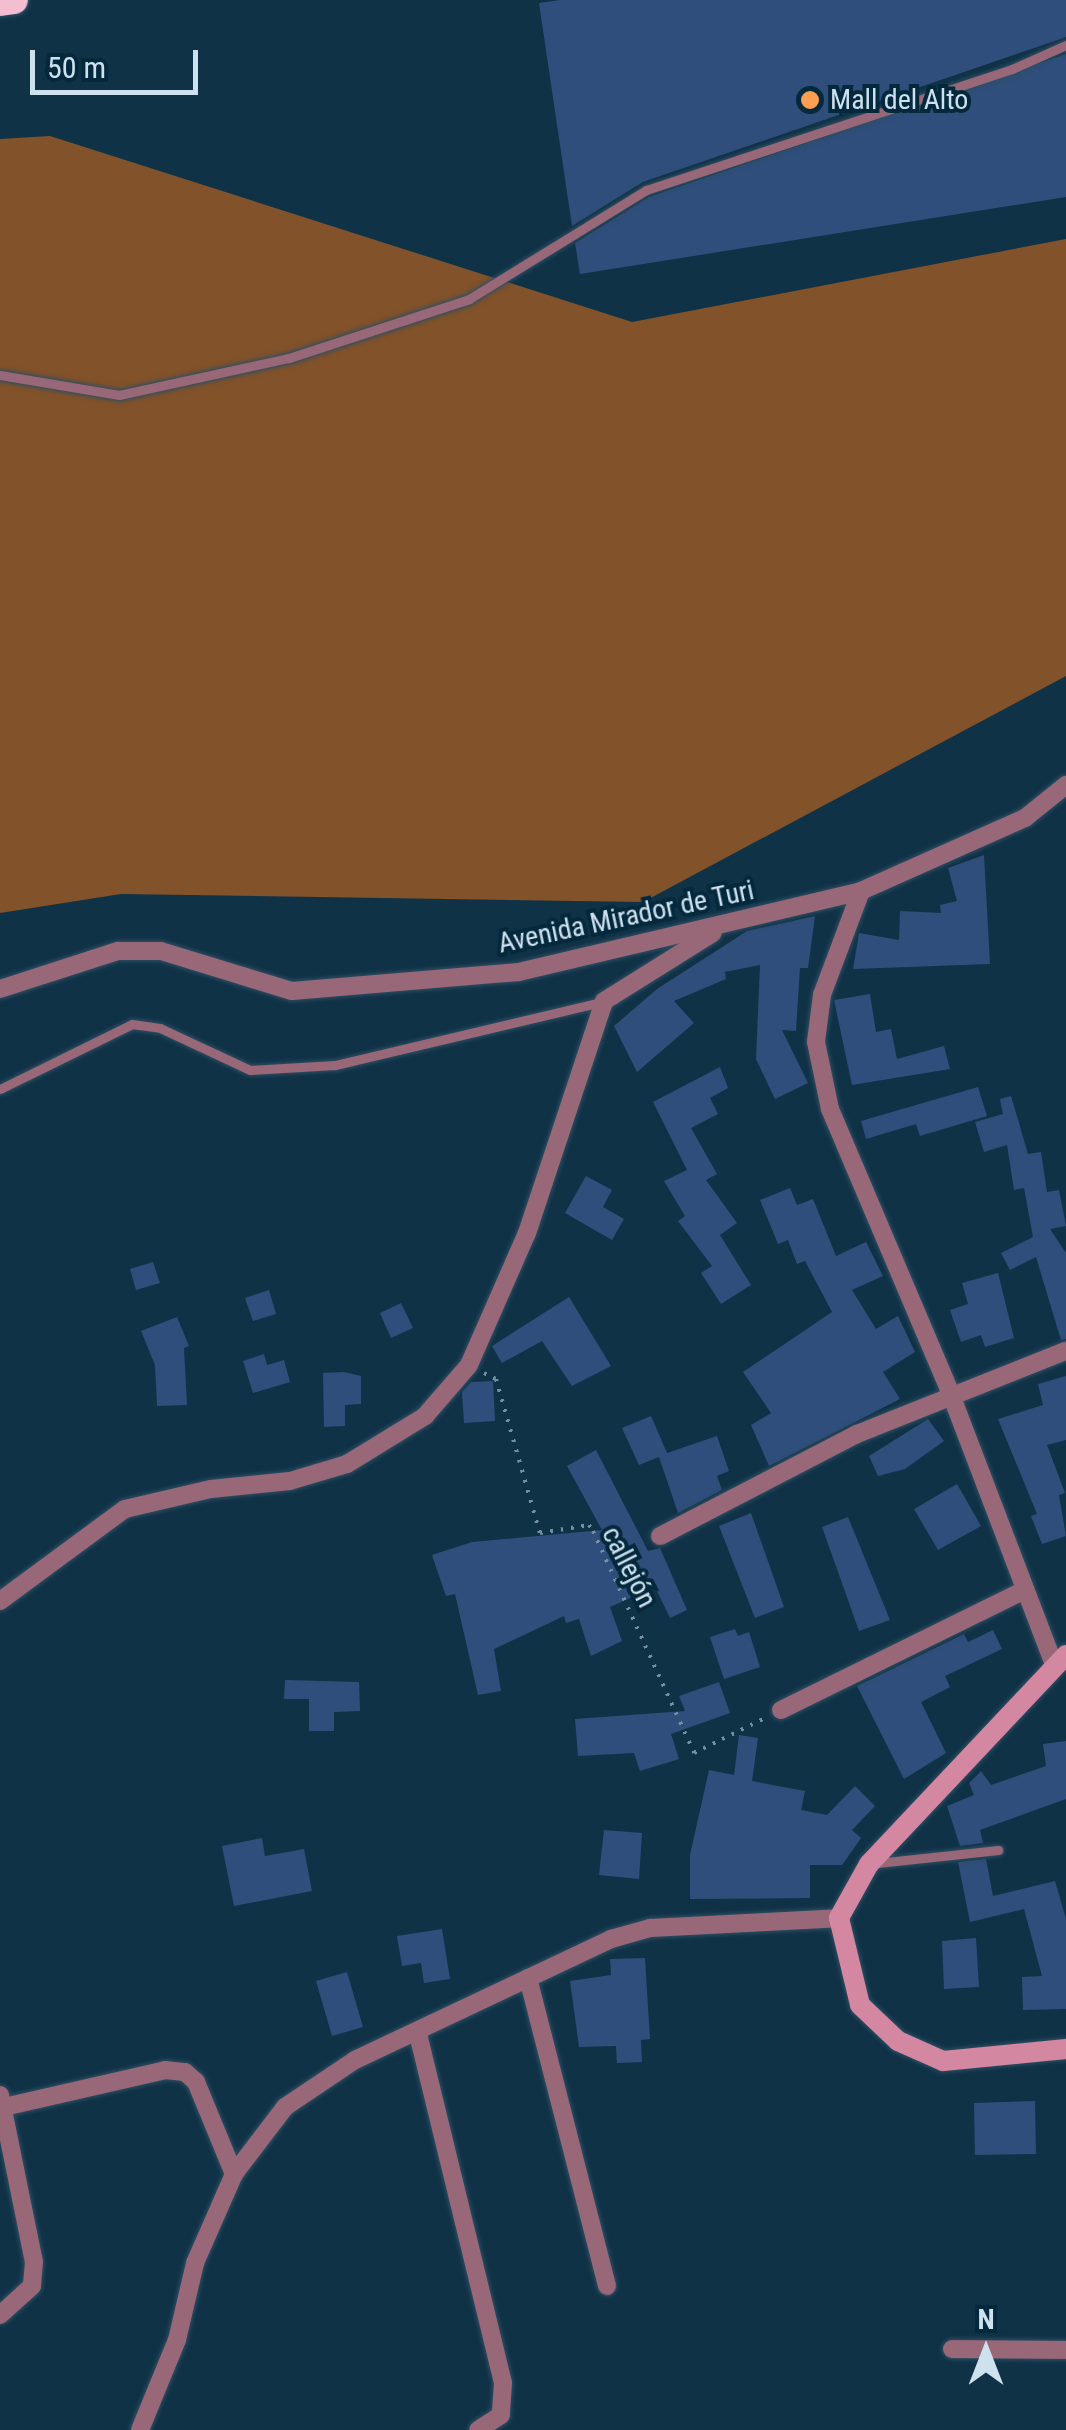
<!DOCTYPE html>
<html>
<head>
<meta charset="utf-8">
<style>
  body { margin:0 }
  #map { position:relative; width:1066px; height:2430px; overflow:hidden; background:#103247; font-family:"Roboto Condensed",sans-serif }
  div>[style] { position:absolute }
  .forest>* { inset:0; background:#82522a }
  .building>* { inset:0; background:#2f4e7b }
  .path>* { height:4px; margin-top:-2px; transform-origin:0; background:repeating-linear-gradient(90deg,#7690a1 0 2.5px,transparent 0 10.5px) }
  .roads { filter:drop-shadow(0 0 2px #2e4e62) drop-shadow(0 0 2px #2e4e62) }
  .service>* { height:9px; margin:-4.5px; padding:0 4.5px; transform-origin:4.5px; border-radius:4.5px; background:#986878 }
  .minor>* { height:18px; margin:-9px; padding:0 9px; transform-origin:9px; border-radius:9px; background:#986878 }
  .secondary>* { height:20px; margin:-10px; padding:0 10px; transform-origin:10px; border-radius:10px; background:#d487a1 }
  .trunk>* { height:28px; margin:-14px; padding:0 14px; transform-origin:14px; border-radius:14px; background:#f3bfd0 }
  .dots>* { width:28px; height:28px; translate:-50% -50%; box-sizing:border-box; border:5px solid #04283c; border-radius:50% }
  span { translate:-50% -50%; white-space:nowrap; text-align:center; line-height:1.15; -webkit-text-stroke:8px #04283c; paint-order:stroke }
  .poi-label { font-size:28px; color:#cee1ee }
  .left { translate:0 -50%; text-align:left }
  .street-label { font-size:28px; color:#cee1ee }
  .north { position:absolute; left:936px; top:2300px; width:100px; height:100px; -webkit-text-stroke:8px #04283c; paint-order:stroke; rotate:0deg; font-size:28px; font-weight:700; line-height:40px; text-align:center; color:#cee1ee }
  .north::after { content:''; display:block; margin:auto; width:35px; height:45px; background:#cee1ee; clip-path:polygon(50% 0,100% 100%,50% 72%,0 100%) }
  .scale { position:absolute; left:30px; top:50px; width:168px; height:45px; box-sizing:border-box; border:5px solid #cee1ee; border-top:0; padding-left:12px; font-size:30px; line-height:35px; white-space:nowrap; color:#cee1ee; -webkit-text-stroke:8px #04283c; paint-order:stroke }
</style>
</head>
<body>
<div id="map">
  <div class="forest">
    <i style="clip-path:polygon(50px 136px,632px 322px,1066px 239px,1066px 676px,643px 902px,121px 894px,0 913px,0 139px)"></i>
  </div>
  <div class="building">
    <i style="clip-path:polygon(560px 0,1066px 0,1066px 37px,643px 182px,572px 226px,539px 3px)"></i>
    <i style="clip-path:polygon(1066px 54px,1066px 197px,580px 274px,575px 243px,649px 197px)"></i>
    <i style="clip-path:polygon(984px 855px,990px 964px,853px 969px,859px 933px,899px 940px,900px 911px,941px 913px,940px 905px,957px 901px,948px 868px)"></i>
    <i style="clip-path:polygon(815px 916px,808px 968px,800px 968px,796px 1031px,782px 1030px,808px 1083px,775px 1099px,756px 1059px,760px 965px,725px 972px,726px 979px,674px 1001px,694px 1023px,637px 1072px,614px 1026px,657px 989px,747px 931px)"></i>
    <i style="clip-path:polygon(870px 994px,876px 1032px,891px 1029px,897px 1059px,944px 1046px,950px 1069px,852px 1085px,834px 1000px)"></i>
    <i style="clip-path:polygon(720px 1067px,728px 1088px,710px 1098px,718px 1114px,691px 1128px,717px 1174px,706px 1180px,737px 1223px,720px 1235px,751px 1285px,721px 1304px,701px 1273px,712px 1266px,678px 1221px,685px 1216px,664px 1181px,687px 1170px,653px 1102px)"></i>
    <i style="clip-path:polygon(978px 1087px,987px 1116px,920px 1136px,916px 1124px,866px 1139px,861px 1121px)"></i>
    <i style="clip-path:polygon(1011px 1096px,1028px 1154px,1041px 1152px,1047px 1192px,1059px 1190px,1066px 1226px,1050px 1229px,1066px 1253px,1066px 1339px,1061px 1340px,1036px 1257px,1010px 1270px,1001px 1253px,1033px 1237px,1024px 1188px,1014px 1190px,1007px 1145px,984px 1152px,975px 1122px,1003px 1114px,1000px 1099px)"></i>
    <i style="clip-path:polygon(586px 1176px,612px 1190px,603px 1207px,624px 1219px,612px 1240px,565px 1213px)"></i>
    <i style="clip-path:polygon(790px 1188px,797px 1205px,813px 1199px,836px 1256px,866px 1242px,883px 1276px,852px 1290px,876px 1329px,898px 1316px,915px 1352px,883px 1372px,900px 1399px,769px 1466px,751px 1425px,771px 1413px,743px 1372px,832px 1312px,805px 1261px,797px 1264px,788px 1240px,778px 1244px,760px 1200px)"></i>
    <i style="clip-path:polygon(153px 1262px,160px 1283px,136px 1290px,130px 1269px)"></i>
    <i style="clip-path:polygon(998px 1273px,1014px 1338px,985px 1347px,981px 1335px,961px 1342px,950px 1310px,968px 1304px,962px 1283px)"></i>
    <i style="clip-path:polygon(269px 1290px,276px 1314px,253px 1321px,245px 1298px)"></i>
    <i style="clip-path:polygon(569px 1297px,611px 1366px,572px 1386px,542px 1341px,502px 1363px,492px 1346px)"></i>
    <i style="clip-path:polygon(401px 1303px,413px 1328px,391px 1338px,380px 1313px)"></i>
    <i style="clip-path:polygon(177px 1317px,189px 1346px,184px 1348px,187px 1405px,157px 1406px,155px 1365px,141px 1331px)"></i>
    <i style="clip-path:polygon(264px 1354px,267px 1365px,284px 1360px,290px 1382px,253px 1393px,243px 1361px)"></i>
    <i style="clip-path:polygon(344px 1372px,361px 1376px,361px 1404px,345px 1405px,345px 1426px,324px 1427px,323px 1373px)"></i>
    <i style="clip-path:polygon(1066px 1376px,1066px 1440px,1047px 1445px,1065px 1493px,1059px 1495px,1066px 1536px,1042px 1544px,1031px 1516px,1037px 1514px,998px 1419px,1043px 1405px,1038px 1384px)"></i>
    <i style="clip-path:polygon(493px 1381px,495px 1421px,464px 1423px,462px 1392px,471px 1382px)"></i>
    <i style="clip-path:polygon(651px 1416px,667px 1453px,717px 1436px,729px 1471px,717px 1476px,722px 1490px,678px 1513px,659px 1457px,639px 1465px,622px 1428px)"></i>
    <i style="clip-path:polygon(928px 1419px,944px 1441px,905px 1469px,878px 1476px,869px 1456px)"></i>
    <i style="clip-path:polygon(596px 1450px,648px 1551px,660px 1548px,687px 1610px,670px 1618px,655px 1587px,610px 1607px,622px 1641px,591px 1656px,579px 1619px,566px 1623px,564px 1616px,494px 1649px,501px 1691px,478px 1695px,455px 1594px,446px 1596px,432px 1555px,472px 1542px,602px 1530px,567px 1466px)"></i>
    <i style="clip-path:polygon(957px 1484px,981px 1526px,938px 1550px,914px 1509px)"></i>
    <i style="clip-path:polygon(751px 1513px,784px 1607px,755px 1618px,719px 1526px)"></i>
    <i style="clip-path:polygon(848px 1517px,890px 1620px,859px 1631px,822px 1527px)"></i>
    <i style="clip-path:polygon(735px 1629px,738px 1636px,749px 1632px,760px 1667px,724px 1679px,710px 1637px)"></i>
    <i style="clip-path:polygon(993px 1630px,1002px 1649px,945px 1676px,950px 1687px,921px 1702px,946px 1753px,904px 1779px,857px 1686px,964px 1634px,968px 1642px)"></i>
    <i style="clip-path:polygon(285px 1680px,359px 1682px,360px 1711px,334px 1712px,334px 1731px,309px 1731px,309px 1699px,284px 1699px)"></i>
    <i style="clip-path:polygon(719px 1682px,730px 1713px,671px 1734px,679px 1759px,640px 1771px,634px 1753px,578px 1756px,575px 1719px,685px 1711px,679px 1696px)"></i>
    <i style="clip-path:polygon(739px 1735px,758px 1738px,752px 1781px,805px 1791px,801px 1810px,827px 1815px,855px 1786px,875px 1806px,852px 1830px,861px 1838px,842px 1865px,810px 1865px,810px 1898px,690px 1899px,690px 1855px,709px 1770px,734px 1775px)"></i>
    <i style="clip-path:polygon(1066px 1741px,1066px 1799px,980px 1830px,983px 1843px,960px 1846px,947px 1806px,974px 1795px,969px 1783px,981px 1771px,991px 1785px,1046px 1766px,1043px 1744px)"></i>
    <i style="clip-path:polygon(604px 1830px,642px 1833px,639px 1879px,599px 1875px)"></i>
    <i style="clip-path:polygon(262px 1838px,265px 1856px,304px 1849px,312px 1891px,234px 1906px,222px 1846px)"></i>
    <i style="clip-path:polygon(986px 1859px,993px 1896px,1055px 1881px,1066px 1919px,1066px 2009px,1023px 2010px,1022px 1977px,1042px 1976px,1024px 1909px,970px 1922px,958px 1862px)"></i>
    <i style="clip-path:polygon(442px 1929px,450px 1979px,424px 1983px,421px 1963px,402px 1966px,397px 1936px)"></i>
    <i style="clip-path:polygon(976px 1938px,979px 1987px,944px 1989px,942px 1941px)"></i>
    <i style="clip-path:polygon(645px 1958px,650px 2039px,641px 2040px,642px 2062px,617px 2063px,616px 2046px,579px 2047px,570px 1981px,611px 1975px,610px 1959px)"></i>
    <i style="clip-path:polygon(347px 1972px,363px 2027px,332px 2036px,316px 1981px)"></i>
    <i style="clip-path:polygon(1035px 2101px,1036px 2154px,975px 2155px,974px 2103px)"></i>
  </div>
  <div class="path">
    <i style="left:484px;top:1373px;width:13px;rotate:27deg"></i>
    <i style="left:496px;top:1379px;width:160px;rotate:74.1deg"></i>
    <i style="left:540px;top:1533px;width:50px;rotate:-9.3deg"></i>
    <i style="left:589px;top:1525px;width:7px;rotate:56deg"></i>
    <i style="left:593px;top:1531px;width:244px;rotate:65.5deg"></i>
    <i style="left:694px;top:1753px;width:77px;rotate:-26.2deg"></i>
  </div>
  <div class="roads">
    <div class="service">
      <i style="left:0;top:375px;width:121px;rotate:9.5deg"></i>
      <i style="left:119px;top:395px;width:174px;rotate:-12.3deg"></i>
      <i style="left:289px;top:358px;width:189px;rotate:-18.1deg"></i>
      <i style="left:469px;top:299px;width:208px;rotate:-31.6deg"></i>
      <i style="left:646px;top:190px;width:385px;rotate:-18.3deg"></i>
      <i style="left:1012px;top:69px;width:59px;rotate:-24deg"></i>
      <i style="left:0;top:1089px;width:147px;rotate:-26.2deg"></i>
      <i style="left:132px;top:1024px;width:28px;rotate:8deg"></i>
      <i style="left:160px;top:1028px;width:99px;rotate:25deg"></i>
      <i style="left:250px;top:1070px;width:85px;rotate:-3.4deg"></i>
      <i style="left:335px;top:1065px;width:273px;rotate:-13.3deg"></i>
      <i style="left:877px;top:1863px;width:122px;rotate:-6.1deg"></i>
    </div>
    <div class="minor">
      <i style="left:861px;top:891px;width:111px;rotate:110.6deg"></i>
      <i style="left:822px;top:995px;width:47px;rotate:97.3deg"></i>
      <i style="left:816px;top:1042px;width:68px;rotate:78.2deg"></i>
      <i style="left:830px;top:1109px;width:307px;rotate:67deg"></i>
      <i style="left:950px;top:1392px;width:292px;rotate:69.1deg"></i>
      <i style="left:0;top:989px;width:124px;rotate:-17.9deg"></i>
      <i style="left:118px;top:951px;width:43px"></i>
      <i style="left:161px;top:951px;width:137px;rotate:17deg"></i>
      <i style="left:292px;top:991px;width:228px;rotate:-4.8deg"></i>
      <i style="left:519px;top:972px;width:351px;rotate:-13.3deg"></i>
      <i style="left:861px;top:891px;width:180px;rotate:-24deg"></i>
      <i style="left:1025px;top:818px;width:53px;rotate:-38.8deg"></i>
      <i style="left:660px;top:1536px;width:222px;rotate:-27.4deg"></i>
      <i style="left:857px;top:1434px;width:225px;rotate:-21.7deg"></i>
      <i style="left:0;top:1601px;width:155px;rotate:-36.4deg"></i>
      <i style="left:125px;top:1509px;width:88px;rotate:-13.1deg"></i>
      <i style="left:211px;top:1489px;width:79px;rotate:-5.8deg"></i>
      <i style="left:290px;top:1481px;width:59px;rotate:-16.6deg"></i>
      <i style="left:347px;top:1464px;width:92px;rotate:-31.6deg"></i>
      <i style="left:425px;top:1416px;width:67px;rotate:-49.2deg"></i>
      <i style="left:469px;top:1365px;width:144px;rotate:-66.3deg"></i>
      <i style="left:527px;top:1233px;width:244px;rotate:-71.6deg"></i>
      <i style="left:604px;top:1001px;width:128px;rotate:-32deg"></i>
      <i style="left:781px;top:1710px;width:272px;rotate:-26.2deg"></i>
      <i style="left:528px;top:1978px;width:318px;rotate:75.6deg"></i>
      <i style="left:418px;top:2034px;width:359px;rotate:76.3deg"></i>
      <i style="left:503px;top:2383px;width:32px;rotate:94deg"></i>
      <i style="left:501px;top:2415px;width:27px;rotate:147deg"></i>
      <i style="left:0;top:2095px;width:170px;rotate:78.5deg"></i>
      <i style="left:34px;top:2262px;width:24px;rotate:95deg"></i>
      <i style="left:32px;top:2286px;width:43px;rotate:137.8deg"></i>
      <i style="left:4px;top:2107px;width:165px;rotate:-12.9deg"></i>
      <i style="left:165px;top:2070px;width:20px;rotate:6deg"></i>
      <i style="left:185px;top:2072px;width:15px;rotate:42deg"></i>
      <i style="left:196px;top:2082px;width:100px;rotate:67.6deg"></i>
      <i style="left:952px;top:2349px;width:114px;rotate:0.5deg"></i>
      <i style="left:140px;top:2430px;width:97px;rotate:-67.7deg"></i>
      <i style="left:177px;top:2340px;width:79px;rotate:-76.8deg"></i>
      <i style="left:195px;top:2263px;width:97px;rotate:-66.3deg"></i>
      <i style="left:234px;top:2174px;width:84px;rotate:-52.7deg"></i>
      <i style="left:285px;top:2107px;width:84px;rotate:-33.9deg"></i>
      <i style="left:355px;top:2060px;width:283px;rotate:-25.3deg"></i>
      <i style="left:611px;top:1939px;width:41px;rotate:-15.8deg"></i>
      <i style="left:650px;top:1928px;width:189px;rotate:-3deg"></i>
    </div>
    <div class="secondary">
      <i style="left:1066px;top:1655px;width:287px;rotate:133.3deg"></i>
      <i style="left:869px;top:1864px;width:62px;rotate:119.1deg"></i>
      <i style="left:839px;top:1918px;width:89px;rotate:76.4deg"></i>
      <i style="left:860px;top:2005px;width:52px;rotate:43.5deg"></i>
      <i style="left:898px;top:2041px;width:49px;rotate:24deg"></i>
      <i style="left:943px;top:2061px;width:124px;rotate:-5.6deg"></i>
    </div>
    <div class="trunk">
      <i style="left:0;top:2px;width:14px;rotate:-8deg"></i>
    </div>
  </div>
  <div class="dots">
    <i style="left:810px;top:100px;background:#fb9e51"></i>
  </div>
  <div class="poi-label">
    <span class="left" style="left:830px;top:100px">Mall del Alto</span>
  </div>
  <div class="street-label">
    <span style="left:626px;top:917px;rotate:-12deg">Avenida Mirador de Turi</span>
    <span style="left:629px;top:1567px;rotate:63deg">callejón</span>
  </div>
  <div class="north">N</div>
  <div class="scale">50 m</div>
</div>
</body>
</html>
